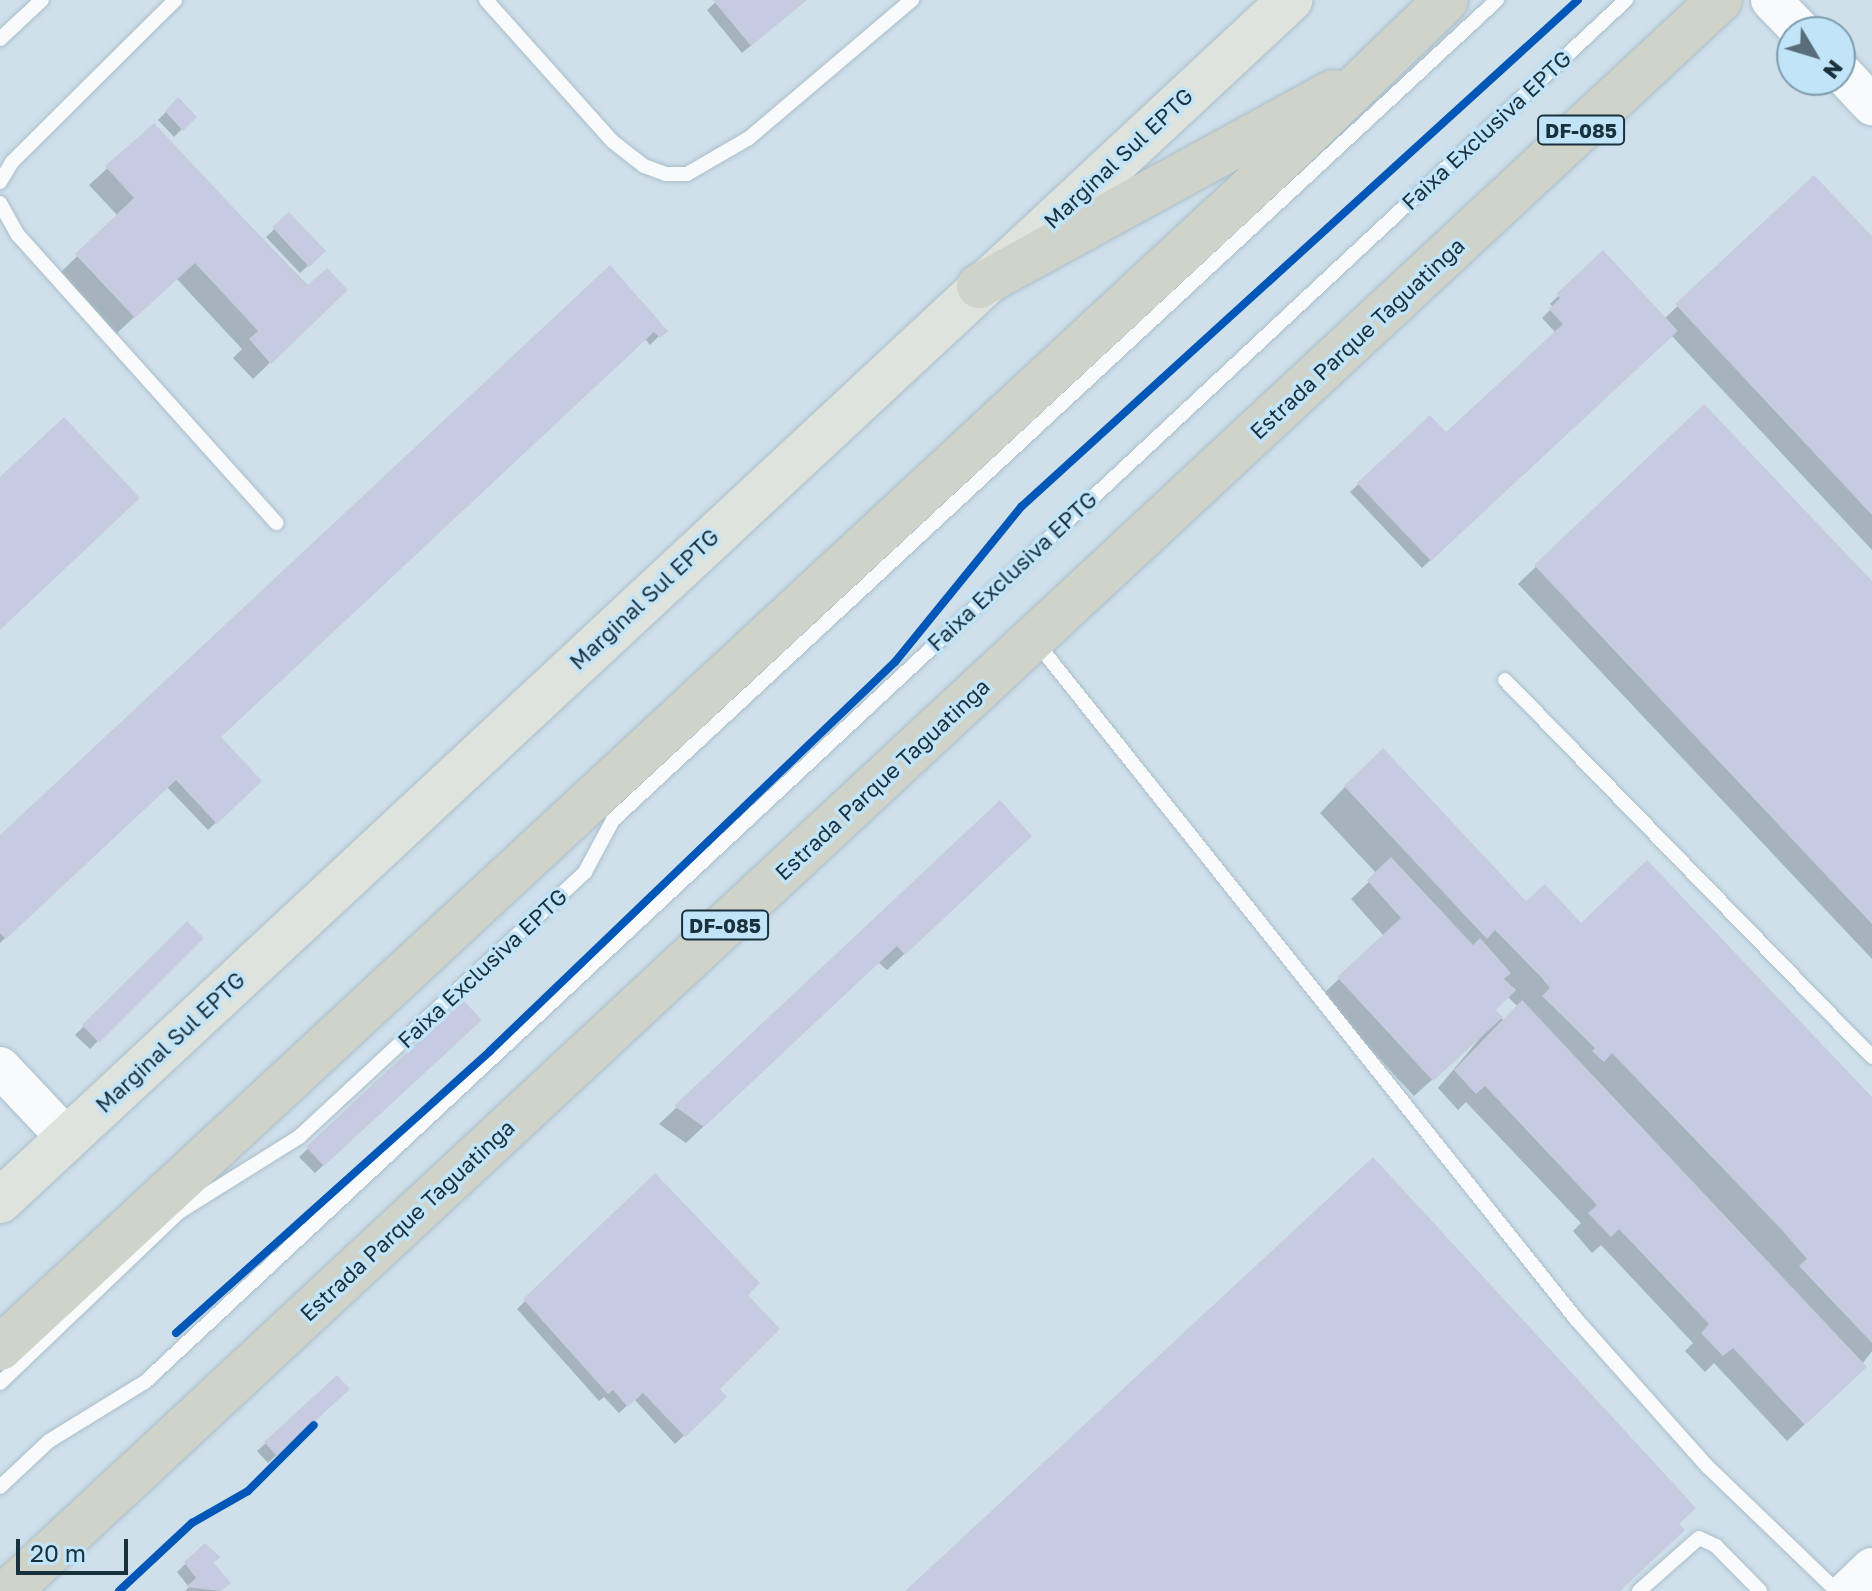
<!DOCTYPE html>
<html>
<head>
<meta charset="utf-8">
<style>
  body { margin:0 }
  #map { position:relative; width:1872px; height:1591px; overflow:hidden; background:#cfe0eb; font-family:"Golos Text",sans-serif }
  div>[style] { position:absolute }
  .shadow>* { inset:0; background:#0003 }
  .building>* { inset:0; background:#c7cbe1 }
  .roads { filter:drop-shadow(0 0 2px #abbec9) drop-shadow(0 0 2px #abbec9) }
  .lane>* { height:14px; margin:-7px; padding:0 7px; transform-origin:7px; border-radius:7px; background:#f8fafc }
  .secondary>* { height:40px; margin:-20px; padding:0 20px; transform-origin:20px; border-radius:20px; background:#f8fafc }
  .primary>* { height:44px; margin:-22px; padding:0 22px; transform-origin:22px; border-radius:22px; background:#dfe3dd }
  .highway>* { height:44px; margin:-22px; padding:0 22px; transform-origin:22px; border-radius:22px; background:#cfd3c9 }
  .cycleway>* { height:8px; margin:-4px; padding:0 4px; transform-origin:4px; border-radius:4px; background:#0057b8 }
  span { translate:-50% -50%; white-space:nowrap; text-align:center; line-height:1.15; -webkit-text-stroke:7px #c2e4f8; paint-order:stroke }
  .shield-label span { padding:2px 6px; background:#c2e4f8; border:2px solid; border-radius:6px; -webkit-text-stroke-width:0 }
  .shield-label { font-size:20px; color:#19303d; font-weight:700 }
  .street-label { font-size:22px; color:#19303d }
  .north { position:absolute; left:1776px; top:16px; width:80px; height:80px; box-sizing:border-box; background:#c2e4f8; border:2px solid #7e9cad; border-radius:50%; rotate:128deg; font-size:22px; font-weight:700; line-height:32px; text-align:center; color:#19303d }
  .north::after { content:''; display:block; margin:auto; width:28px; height:36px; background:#596e7a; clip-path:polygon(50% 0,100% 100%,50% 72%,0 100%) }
  .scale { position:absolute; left:16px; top:1539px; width:112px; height:36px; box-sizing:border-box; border:4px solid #19303d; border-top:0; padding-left:10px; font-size:24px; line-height:28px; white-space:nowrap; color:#19303d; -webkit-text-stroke:6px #c2e4f8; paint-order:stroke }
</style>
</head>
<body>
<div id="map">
  <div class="shadow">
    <i style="clip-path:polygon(718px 0,805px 0,742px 53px,707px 10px)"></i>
    <i style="clip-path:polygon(178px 100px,194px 117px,174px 137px,158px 120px)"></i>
    <i style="clip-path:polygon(154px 126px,328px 307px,253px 379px,233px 358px,242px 349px,176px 278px,116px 334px,60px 273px,118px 216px,89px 185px)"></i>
    <i style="clip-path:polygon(1814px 177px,1872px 239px,1872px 550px,1671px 335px,1422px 568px,1350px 492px,1430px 417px,1446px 435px,1556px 333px,1542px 318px,1553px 307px,1550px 304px,1603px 252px,1664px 319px)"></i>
    <i style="clip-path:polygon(289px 215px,324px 251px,300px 273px,266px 237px)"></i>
    <i style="clip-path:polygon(610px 268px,665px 330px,650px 345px,645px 339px,219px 738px,260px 781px,208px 830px,167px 787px,0 943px,0 838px)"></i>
    <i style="clip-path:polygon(1704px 406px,1872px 584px,1872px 959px,1518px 584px)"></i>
    <i style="clip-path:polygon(evenodd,1345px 787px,1526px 904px,1581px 926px,1872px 1100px,1872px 1351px,1847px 1384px,1787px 1441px,1714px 1363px,1705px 1372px,1685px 1351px,1693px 1343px,1601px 1245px,1592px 1253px,1573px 1231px,1581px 1223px,1466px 1102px,1458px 1110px,1438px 1088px,1486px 1031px,1414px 1096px,1321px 996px,1384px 936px,1351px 899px,1377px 874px,1320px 813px,1345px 787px,1507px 996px,1518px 1007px,1504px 1021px,1494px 1010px,1507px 996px)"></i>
    <i style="clip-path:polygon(1000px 803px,1012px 853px,887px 970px,878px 962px,686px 1143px,659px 1124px)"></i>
    <i style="clip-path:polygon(187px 924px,201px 938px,90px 1049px,75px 1035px)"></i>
    <i style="clip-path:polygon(463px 1003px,479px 1020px,315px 1173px,299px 1157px)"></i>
    <i style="clip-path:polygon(655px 1175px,717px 1389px,724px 1397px,675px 1444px,634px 1399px,619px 1413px,604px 1397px,599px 1401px,517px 1309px)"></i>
    <i style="clip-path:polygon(337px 1378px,339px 1397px,268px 1463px,257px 1451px)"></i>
    <i style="clip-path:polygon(205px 1545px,211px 1563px,228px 1583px,219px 1591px,185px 1591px,189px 1587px,177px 1572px)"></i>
  </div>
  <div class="building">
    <i style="clip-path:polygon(713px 0,807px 0,751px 46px)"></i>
    <i style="clip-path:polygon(178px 97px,197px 117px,183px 131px,165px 111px)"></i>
    <i style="clip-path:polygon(154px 123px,307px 286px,327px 268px,348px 290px,271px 364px,249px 339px,258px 331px,195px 263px,135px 318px,75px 254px,134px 198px,105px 166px)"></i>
    <i style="clip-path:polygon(1814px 175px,1872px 236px,1872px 515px,1675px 304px)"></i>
    <i style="clip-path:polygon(289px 212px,326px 251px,309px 267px,272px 227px)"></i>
    <i style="clip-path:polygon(1603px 250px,1678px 331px,1431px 561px,1357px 483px,1430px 415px,1446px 432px,1563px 324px,1549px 309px,1560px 298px,1556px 294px)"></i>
    <i style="clip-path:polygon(610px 265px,668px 331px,660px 338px,654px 332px,221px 737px,262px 781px,217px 824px,176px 780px,6px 939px,0 933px,0 835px)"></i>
    <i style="clip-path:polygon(1704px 404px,1872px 581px,1872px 924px,1534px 565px)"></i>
    <i style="clip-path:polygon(64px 417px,140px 498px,0 630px,0 477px)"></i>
    <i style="clip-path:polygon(1383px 748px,1526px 901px,1545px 884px,1581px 923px,1647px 860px,1872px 1097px,1872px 1343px,1799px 1266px,1807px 1259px,1781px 1229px,1612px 1053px,1604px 1062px,1592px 1051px,1595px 1048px,1542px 996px,1550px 988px,1541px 977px,1495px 930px,1487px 939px,1344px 786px)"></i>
    <i style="clip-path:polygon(1000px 800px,1032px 836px,905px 955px,897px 946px,704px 1127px,674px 1106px)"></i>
    <i style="clip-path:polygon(1391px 857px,1473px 945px,1480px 938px,1511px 973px,1504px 979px,1516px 990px,1496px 1010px,1503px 1017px,1433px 1081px,1337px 977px,1401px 918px,1367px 880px)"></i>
    <i style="clip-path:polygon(187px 921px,204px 938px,99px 1043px,82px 1025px)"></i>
    <i style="clip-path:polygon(463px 1000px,482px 1020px,324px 1166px,306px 1147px)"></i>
    <i style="clip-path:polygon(1522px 1000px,1867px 1367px,1805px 1425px,1733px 1348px,1723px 1356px,1701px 1333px,1709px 1324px,1619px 1229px,1611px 1237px,1588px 1213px,1597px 1205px,1485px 1086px,1476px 1094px,1454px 1070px)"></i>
    <i style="clip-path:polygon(1373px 1157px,1696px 1508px,1679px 1524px,1685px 1530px,1620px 1591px,905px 1591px)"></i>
    <i style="clip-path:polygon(655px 1173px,760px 1283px,748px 1295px,780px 1329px,720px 1389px,727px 1397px,685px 1437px,643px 1393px,628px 1407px,613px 1390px,608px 1394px,523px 1299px)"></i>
    <i style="clip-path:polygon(337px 1375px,350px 1389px,277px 1456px,264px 1442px)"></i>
    <i style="clip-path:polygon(205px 1543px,220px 1557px,214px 1563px,231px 1583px,221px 1591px,186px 1587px,196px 1578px,184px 1562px)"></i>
  </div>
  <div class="roads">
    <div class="lane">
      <i style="left:486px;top:0;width:189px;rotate:48.2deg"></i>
      <i style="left:612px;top:141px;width:41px;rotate:38deg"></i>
      <i style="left:644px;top:166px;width:23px;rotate:20deg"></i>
      <i style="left:666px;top:174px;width:21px"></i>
      <i style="left:687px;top:174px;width:72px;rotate:-30.1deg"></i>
      <i style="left:749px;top:138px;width:214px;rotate:-40.3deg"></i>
      <i style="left:0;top:39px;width:57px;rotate:-42.9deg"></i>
      <i style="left:0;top:182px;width:23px;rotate:-59deg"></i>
      <i style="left:12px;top:162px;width:230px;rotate:-44.8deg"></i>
      <i style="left:0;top:203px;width:37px;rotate:61deg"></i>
      <i style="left:18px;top:235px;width:387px;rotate:48.1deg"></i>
      <i style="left:1036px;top:642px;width:866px;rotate:51.42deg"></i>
      <i style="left:1576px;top:1319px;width:198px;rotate:48.3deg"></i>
      <i style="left:1708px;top:1467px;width:179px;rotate:43.9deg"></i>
      <i style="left:1505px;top:680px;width:526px;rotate:45.77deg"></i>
      <i style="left:0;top:1383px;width:248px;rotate:-43.7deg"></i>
      <i style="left:179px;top:1212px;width:142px;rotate:-32deg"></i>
      <i style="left:299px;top:1137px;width:390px;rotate:-42.8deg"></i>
      <i style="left:585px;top:872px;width:59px;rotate:-61.7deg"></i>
      <i style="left:613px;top:820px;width:1206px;rotate:-42.85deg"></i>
      <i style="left:0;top:1487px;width:67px;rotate:-43.2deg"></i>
      <i style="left:49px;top:1441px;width:113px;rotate:-31.6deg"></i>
      <i style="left:145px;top:1382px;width:2026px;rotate:-43.02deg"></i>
      <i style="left:1639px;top:1591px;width:80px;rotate:-41.5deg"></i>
      <i style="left:1699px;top:1538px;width:19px;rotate:25deg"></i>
      <i style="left:1716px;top:1546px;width:63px;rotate:45.6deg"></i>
    </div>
    <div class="secondary">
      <i style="left:1771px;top:0;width:45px;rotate:45.9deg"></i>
      <i style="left:1840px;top:71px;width:47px;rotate:46.7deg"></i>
      <i style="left:0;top:1067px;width:98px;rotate:46.7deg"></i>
      <i style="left:1848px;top:1591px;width:33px;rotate:-44deg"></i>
    </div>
    <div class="primary">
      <i style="left:0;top:1201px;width:1763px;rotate:-42.95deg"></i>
    </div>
    <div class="highway">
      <i style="left:979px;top:286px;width:404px;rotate:-28.7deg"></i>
      <i style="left:0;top:1348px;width:1727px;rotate:-42.84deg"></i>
      <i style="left:1266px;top:174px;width:250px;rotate:-44deg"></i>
      <i style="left:9px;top:1591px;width:2336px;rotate:-42.92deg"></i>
    </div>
  </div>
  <div class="cycleway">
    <i style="left:176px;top:1333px;width:422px;rotate:-41.9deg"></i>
    <i style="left:490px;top:1051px;width:562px;rotate:-43.85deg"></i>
    <i style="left:895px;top:662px;width:200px;rotate:-50.9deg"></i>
    <i style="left:1021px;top:507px;width:753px;rotate:-42.31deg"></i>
    <i style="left:119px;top:1591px;width:100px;rotate:-43deg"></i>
    <i style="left:192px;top:1523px;width:64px;rotate:-29.7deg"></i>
    <i style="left:248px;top:1491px;width:93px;rotate:-45deg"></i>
  </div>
  <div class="shield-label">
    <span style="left:1581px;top:130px">DF-085</span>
    <span style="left:725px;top:925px">DF-085</span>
  </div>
  <div class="street-label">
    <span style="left:1486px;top:130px;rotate:-43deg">Faixa Exclusiva EPTG</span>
    <span style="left:1118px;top:158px;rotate:-43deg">Marginal Sul EPTG</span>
    <span style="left:1357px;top:338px;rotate:-43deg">Estrada Parque Taguatinga</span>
    <span style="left:1012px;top:571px;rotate:-43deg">Faixa Exclusiva EPTG</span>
    <span style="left:644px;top:599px;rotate:-43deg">Marginal Sul EPTG</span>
    <span style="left:882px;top:779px;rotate:-43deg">Estrada Parque Taguatinga</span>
    <span style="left:482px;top:968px;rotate:-43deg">Faixa Exclusiva EPTG</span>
    <span style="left:170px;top:1042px;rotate:-43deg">Marginal Sul EPTG</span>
    <span style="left:407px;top:1220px;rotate:-43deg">Estrada Parque Taguatinga</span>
  </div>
  <div class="north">N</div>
  <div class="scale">20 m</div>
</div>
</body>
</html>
